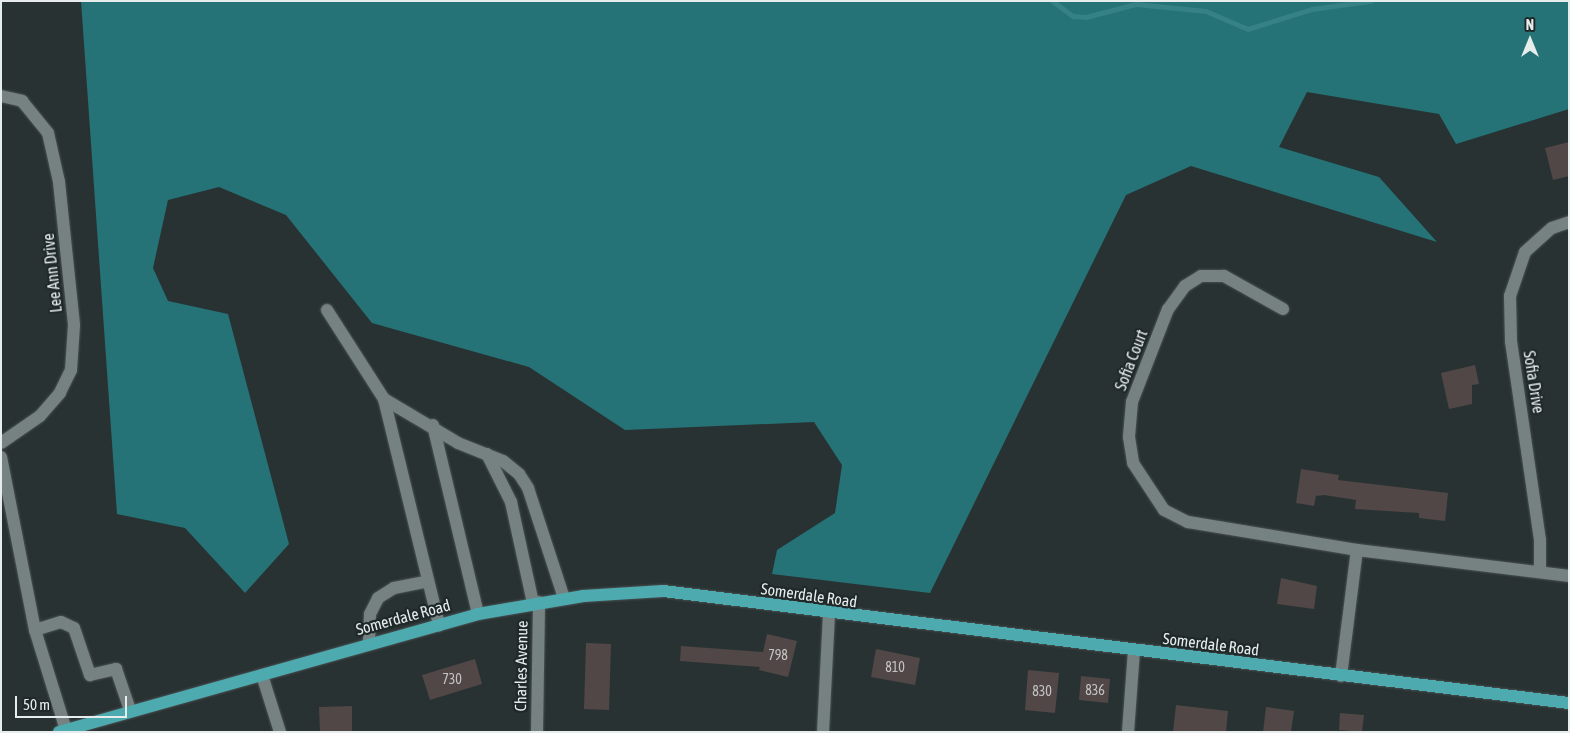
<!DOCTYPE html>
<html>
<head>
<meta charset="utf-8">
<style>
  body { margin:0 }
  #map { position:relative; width:1570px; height:733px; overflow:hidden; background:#293233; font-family:"Asap Condensed",sans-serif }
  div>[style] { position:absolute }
  .forest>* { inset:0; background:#257377 }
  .stream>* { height:4.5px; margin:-2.25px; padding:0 2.25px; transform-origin:2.25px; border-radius:2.25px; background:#358185 }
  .building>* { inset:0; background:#514746 }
  .roads { filter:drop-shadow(0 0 1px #495152) drop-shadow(0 0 1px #495152) }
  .minor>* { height:12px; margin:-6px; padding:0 6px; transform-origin:6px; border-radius:6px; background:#768182 }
  .major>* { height:12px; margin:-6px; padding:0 6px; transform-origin:6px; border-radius:6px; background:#4dabb0 }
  span { translate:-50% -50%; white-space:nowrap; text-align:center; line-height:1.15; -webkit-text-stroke:4.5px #1f2929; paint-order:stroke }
  .number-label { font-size:14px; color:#c2c4c3 }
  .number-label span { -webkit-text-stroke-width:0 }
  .street-label { font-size:16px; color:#e7eded }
  .frame { position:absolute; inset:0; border:2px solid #e7eded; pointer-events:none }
  .north { position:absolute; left:1505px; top:15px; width:50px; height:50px; -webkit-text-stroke:4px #1f2929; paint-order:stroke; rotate:0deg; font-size:14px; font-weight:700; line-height:20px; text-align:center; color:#e7eded }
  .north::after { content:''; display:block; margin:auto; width:18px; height:22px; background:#e7eded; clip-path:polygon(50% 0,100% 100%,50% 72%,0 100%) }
  .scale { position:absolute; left:15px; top:696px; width:112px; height:22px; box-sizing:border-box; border:2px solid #e7eded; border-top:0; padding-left:6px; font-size:15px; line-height:18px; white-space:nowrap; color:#e7eded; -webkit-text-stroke:4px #1f2929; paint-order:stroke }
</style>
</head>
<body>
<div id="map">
  <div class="forest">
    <i style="clip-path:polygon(81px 1px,1569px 1px,1569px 109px,1456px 144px,1439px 114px,1307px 92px,1279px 147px,1379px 177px,1437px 242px,1191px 166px,1126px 195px,930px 593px,772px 574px,777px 550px,835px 513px,842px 465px,814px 422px,625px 430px,529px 367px,372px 323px,286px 215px,219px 187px,168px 200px,153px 268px,168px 301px,228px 314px,289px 544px,245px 593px,185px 528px,117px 514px)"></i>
  </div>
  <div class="stream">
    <i style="left:1053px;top:1px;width:25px;rotate:37deg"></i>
    <i style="left:1073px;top:16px;width:13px;rotate:4deg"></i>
    <i style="left:1086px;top:17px;width:52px;rotate:-14.6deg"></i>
    <i style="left:1136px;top:4px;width:70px;rotate:5.7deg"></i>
    <i style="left:1206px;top:11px;width:46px;rotate:23.2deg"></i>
    <i style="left:1248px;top:29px;width:67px;rotate:-17.4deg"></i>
    <i style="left:1312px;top:9px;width:59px;rotate:-7.9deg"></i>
  </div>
  <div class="building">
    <i style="clip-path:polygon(1569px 142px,1569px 176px,1553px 180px,1545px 148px)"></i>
    <i style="clip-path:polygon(1475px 365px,1479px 384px,1472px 385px,1472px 404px,1449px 409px,1441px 373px)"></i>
    <i style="clip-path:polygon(1301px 469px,1339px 475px,1338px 480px,1448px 493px,1445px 521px,1419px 518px,1419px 513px,1355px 509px,1356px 500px,1324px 495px,1316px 496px,1314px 506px,1296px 503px)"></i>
    <i style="clip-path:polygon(1281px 578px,1317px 586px,1314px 609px,1277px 604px)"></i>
    <i style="clip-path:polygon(767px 634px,797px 641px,788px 677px,759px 670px,760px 667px,680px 661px,681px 646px,763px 652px)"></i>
    <i style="clip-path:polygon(586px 643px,611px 644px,609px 710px,584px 709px)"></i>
    <i style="clip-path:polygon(876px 649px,920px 658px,915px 685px,871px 677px)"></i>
    <i style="clip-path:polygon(475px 659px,482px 684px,430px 700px,422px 675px)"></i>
    <i style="clip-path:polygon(1028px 670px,1059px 673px,1055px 713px,1025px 710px)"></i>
    <i style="clip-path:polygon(1081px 676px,1110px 679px,1108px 703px,1079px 700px)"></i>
    <i style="clip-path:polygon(1176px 705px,1228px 711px,1226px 732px,1173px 732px)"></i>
    <i style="clip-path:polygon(352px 706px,352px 732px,320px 732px,319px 707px)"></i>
    <i style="clip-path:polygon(1266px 707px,1294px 711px,1291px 732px,1263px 732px)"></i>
    <i style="clip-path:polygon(1340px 713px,1364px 715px,1362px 732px,1339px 730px)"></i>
  </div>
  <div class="roads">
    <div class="minor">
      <i style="left:1px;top:96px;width:22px;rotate:13deg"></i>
      <i style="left:22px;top:101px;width:41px;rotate:50.9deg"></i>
      <i style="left:48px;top:133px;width:50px;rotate:77.3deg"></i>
      <i style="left:59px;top:182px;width:144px;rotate:84deg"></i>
      <i style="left:74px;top:325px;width:45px;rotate:93.8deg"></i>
      <i style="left:71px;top:370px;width:25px;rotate:116deg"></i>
      <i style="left:60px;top:393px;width:30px;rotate:131deg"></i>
      <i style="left:40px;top:416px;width:47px;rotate:145.3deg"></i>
      <i style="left:1283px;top:309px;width:68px;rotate:-150.8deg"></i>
      <i style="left:1224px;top:276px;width:23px;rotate:180deg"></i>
      <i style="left:1201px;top:276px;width:19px;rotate:148deg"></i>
      <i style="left:1185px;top:286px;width:29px;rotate:126deg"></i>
      <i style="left:1168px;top:309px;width:100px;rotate:111.2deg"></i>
      <i style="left:1132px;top:402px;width:35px;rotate:95deg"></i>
      <i style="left:1129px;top:437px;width:26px;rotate:81deg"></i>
      <i style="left:1133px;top:463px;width:56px;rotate:56.6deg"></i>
      <i style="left:1164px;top:510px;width:27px;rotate:27deg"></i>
      <i style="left:1188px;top:522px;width:171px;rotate:9.4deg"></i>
      <i style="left:1357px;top:550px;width:214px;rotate:7deg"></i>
      <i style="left:327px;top:310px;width:106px;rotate:57.4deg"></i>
      <i style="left:384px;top:399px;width:233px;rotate:76.3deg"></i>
      <i style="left:384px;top:399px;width:86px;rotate:30.7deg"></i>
      <i style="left:458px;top:443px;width:48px;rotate:21.8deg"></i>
      <i style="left:503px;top:461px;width:21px;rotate:39deg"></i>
      <i style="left:519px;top:474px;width:17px;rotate:57deg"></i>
      <i style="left:528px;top:488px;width:116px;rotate:71.9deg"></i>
      <i style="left:433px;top:425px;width:194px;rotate:76.6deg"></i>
      <i style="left:487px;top:454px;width:54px;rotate:63.4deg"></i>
      <i style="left:511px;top:502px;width:103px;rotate:77.7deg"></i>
      <i style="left:1px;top:457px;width:176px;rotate:78.9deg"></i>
      <i style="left:35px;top:630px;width:105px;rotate:72.8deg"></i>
      <i style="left:1540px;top:572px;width:32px;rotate:-90deg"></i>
      <i style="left:1540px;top:540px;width:201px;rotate:-98.3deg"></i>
      <i style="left:1511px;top:341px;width:45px;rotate:-91.3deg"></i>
      <i style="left:1510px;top:296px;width:46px;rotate:-71.2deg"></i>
      <i style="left:1525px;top:252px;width:36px;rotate:-42deg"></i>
      <i style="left:1552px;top:228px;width:18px;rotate:-19deg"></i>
      <i style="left:35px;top:630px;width:27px;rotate:-17deg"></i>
      <i style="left:61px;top:622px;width:14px;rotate:25deg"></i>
      <i style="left:74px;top:628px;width:50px;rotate:71.2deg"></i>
      <i style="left:90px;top:675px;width:27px;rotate:-13deg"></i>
      <i style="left:116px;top:669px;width:43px;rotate:71.1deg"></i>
      <i style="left:369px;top:642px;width:28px;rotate:-88deg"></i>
      <i style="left:370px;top:614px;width:18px;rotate:-63deg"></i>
      <i style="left:378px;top:598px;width:19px;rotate:-32deg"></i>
      <i style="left:394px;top:588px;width:33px;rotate:-11deg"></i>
      <i style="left:262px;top:675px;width:60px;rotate:72.5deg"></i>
      <i style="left:1341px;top:676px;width:127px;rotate:-82.8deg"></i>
      <i style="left:537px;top:732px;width:130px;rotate:-89.1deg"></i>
      <i style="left:823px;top:732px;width:118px;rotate:-87.1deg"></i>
      <i style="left:1128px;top:732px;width:81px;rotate:-85.8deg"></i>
    </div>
    <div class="major">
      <i style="left:59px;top:732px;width:435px;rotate:-15.7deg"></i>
      <i style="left:478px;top:614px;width:107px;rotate:-9.7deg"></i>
      <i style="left:583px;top:596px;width:80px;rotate:-3.6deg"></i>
      <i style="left:663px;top:591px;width:913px;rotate:7.05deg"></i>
    </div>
  </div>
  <div class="number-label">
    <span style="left:778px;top:655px">798</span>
    <span style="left:895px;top:667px">810</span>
    <span style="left:452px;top:679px">730</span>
    <span style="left:1095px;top:690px">836</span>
    <span style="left:1042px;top:691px">830</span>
  </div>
  <div class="street-label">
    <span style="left:52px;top:273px;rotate:-96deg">Lee Ann Drive</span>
    <span style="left:1131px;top:360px;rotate:-69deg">Sofia Court</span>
    <span style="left:1534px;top:382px;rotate:81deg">Sofia Drive</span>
    <span style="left:809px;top:595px;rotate:8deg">Somerdale Road</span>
    <span style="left:403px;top:617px;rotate:-15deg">Somerdale Road</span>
    <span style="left:1211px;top:644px;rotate:7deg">Somerdale Road</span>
    <span style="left:521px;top:666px;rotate:-89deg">Charles Avenue</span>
  </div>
  <div class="frame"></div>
  <div class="north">N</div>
  <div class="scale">50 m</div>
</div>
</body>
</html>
